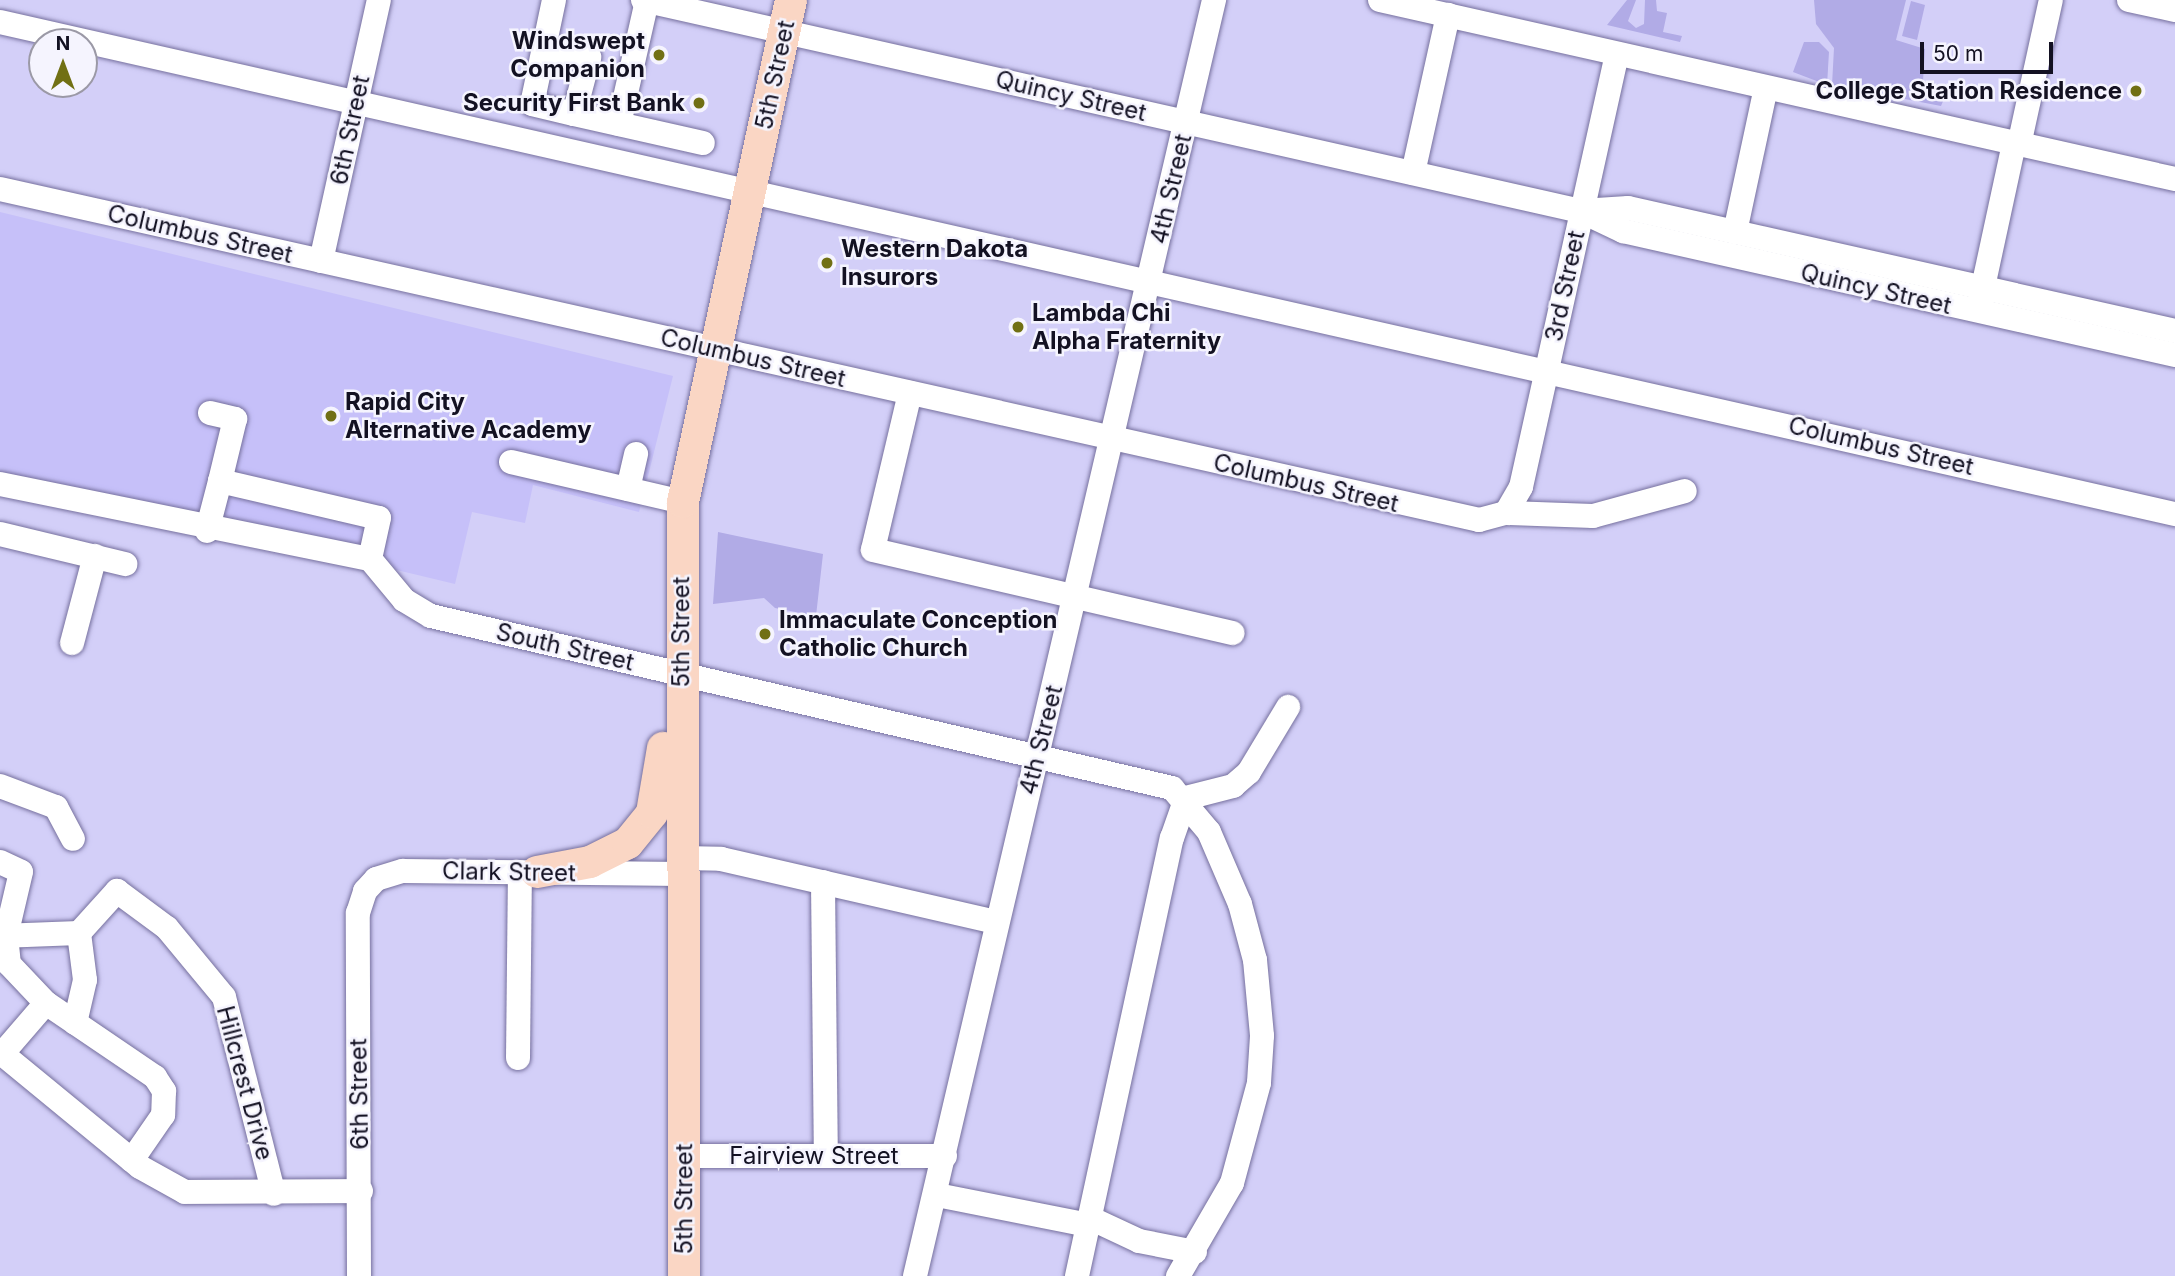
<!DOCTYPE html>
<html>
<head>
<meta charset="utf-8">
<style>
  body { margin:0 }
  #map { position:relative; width:2175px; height:1276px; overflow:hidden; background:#d3cff8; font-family:Inter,sans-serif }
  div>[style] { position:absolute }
  .built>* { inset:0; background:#c6c0f9 }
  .green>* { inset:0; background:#b1abe6 }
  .roads { filter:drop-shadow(0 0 2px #76709e) drop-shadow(0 0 2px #76709e) }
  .minor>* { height:24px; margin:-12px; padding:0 12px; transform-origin:12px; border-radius:12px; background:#fff }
  .major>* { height:32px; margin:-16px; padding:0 16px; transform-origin:16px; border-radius:16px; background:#fad6c4 }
  .dots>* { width:19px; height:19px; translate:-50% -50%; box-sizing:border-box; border:4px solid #f5f4fe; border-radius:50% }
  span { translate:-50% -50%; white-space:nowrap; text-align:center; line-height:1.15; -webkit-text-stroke:5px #f5f4fe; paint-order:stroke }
  .poi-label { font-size:24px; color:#131122; font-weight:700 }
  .right { translate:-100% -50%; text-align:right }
  .left { translate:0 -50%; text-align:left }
  .street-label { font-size:24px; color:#131122 }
  .north { position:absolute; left:28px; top:28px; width:70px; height:70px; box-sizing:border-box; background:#f5f4fe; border:2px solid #9b99a6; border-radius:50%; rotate:0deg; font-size:19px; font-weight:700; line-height:28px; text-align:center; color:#131122 }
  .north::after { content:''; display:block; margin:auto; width:24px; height:32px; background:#717014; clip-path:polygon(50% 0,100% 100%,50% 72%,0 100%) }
  .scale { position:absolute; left:1920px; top:42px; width:133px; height:32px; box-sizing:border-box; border:4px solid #131122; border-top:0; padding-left:9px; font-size:21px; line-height:24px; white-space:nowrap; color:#131122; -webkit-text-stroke:5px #f5f4fe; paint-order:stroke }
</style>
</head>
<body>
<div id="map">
  <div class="built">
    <i style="clip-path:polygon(0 212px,673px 376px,639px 512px,533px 485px,525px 523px,472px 512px,455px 584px,0 475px)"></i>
  </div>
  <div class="green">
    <i style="clip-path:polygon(1627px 0,1636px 0,1628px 21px,1636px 28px,1644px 24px,1645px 0,1656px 0,1657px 11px,1667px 13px,1663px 32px,1682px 36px,1680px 42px,1607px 25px)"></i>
    <i style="clip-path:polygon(1814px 0,1906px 0,1896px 40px,1925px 49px,1923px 81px,1949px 87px,1941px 106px,1832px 85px,1834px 48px,1816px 24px)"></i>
    <i style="clip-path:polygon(1911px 1px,1925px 5px,1917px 40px,1902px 36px)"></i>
    <i style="clip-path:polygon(1804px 42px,1819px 42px,1829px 52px,1827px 85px,1793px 72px)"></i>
    <i style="clip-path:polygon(718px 532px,823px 554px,816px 616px,775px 608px,764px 598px,713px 604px)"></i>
  </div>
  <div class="roads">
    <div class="minor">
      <i style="left:554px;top:0;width:106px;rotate:101.9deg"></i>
      <i style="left:532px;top:104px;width:43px;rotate:13.4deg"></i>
      <i style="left:643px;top:0;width:961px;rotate:12.68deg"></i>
      <i style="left:1581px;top:211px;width:47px;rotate:25.5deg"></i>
      <i style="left:1623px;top:231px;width:566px;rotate:12.66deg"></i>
      <i style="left:1380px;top:0;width:815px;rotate:12.69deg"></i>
      <i style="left:2129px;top:0;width:47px;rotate:12.3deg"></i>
      <i style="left:0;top:22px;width:2230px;rotate:12.75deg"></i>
      <i style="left:543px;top:49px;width:47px;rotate:9.9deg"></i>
      <i style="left:589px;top:57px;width:59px;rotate:104.7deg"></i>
      <i style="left:574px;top:114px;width:132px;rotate:12.7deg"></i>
      <i style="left:619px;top:124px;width:126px;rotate:-77.2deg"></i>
      <i style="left:2019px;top:145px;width:148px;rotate:-77.6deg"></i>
      <i style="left:1413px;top:173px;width:162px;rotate:-77.5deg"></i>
      <i style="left:0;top:189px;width:1516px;rotate:12.61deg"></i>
      <i style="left:1479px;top:520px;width:28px;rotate:-15deg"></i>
      <i style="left:1506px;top:513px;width:30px;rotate:-60deg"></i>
      <i style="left:1521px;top:487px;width:443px;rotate:-77.5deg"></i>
      <i style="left:1581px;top:211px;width:47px;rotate:-3.7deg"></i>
      <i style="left:1628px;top:208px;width:561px;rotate:12.67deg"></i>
      <i style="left:1735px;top:232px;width:147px;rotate:-77.9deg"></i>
      <i style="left:321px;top:261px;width:267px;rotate:-77.5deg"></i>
      <i style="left:1980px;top:301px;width:161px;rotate:-77.8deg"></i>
      <i style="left:910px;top:393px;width:161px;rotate:103.3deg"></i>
      <i style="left:873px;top:550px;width:369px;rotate:13deg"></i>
      <i style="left:210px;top:413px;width:26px;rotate:13deg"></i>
      <i style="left:235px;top:419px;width:64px;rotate:103.6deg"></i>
      <i style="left:220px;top:481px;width:163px;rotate:13.1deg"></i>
      <i style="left:379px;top:518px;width:42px;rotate:102.4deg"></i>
      <i style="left:511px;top:462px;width:177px;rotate:13.1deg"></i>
      <i style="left:0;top:484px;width:378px;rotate:11.5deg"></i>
      <i style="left:370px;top:559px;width:53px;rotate:50.3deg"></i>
      <i style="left:404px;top:600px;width:31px;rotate:31deg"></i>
      <i style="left:431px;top:616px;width:761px;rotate:13.07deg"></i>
      <i style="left:1172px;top:788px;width:57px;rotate:49.9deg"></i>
      <i style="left:1209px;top:832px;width:78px;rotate:66.7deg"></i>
      <i style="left:1240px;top:904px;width:58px;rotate:75deg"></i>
      <i style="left:1255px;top:960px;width:76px;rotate:84.7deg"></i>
      <i style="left:1262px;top:1036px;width:47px;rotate:93.7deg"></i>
      <i style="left:1259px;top:1083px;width:104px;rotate:105.1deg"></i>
      <i style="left:1232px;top:1183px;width:108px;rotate:120.1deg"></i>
      <i style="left:628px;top:489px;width:36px;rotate:-77deg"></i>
      <i style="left:1506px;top:513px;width:87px;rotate:2deg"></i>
      <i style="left:1593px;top:516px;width:95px;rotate:-15.2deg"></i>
      <i style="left:207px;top:531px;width:52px;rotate:-75.4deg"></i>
      <i style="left:0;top:534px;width:129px;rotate:13.5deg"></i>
      <i style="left:72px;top:643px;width:90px;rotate:-75.2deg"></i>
      <i style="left:0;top:786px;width:60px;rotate:20.6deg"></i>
      <i style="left:56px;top:807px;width:36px;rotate:62deg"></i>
      <i style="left:1186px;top:798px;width:49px;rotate:-14.3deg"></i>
      <i style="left:1233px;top:786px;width:21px;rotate:-41deg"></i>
      <i style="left:1249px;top:772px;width:76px;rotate:-59deg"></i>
      <i style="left:682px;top:858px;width:39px;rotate:1deg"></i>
      <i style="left:721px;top:859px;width:283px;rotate:12.9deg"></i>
      <i style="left:0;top:862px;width:23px;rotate:25deg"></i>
      <i style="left:21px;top:872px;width:66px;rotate:103.2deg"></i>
      <i style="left:6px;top:936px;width:28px;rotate:84deg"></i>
      <i style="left:9px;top:964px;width:54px;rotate:46.5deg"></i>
      <i style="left:46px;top:1003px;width:67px;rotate:130.8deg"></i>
      <i style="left:823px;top:882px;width:274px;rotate:89.4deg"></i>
      <i style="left:0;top:936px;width:79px;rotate:-2.2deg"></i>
      <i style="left:79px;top:933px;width:57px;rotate:-47.9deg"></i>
      <i style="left:117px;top:891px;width:62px;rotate:36.5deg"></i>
      <i style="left:167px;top:928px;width:89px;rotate:50.4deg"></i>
      <i style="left:224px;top:997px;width:203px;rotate:75.8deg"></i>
      <i style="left:46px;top:1003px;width:132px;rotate:34.2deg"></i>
      <i style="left:155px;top:1077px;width:17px;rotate:57deg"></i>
      <i style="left:164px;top:1091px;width:24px;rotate:92deg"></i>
      <i style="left:163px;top:1115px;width:55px;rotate:124.6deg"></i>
      <i style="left:75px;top:1023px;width:44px;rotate:-76.9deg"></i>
      <i style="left:85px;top:980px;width:47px;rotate:-97.3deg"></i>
      <i style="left:0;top:1052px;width:181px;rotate:39.4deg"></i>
      <i style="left:140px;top:1167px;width:51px;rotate:29.1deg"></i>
      <i style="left:185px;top:1192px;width:176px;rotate:-0.3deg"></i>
      <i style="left:518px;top:1058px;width:186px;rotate:-89.4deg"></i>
      <i style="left:684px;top:1156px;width:261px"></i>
      <i style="left:937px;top:1195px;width:155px;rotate:11.2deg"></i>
      <i style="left:1090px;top:1218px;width:54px;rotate:25.1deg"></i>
      <i style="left:1139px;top:1241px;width:57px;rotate:11.1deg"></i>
      <i style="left:359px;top:1276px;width:363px;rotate:-90.2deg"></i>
      <i style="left:358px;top:913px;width:23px;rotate:-72deg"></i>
      <i style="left:365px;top:891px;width:16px;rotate:-47deg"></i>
      <i style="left:376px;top:879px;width:28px;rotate:-17deg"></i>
      <i style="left:403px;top:871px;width:279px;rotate:0.6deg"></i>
      <i style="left:915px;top:1276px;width:1311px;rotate:-76.81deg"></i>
      <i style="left:1077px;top:1276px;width:448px;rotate:-77.8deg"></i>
      <i style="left:1172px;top:838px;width:42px;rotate:-70.7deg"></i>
    </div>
    <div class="major">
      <i style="left:537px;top:872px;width:54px;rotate:-10.7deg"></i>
      <i style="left:590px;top:862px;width:42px;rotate:-26.6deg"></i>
      <i style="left:628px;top:843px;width:38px;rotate:-51deg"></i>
      <i style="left:652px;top:813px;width:66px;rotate:-80.4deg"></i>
      <i style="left:684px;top:1276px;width:774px;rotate:-90.07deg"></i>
      <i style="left:683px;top:502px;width:513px;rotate:-77.86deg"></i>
    </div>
  </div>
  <div class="dots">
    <i style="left:659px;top:55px;background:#717014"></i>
    <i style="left:2136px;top:91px;background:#717014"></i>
    <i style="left:699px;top:103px;background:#717014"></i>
    <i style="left:827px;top:263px;background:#717014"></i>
    <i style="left:1018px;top:327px;background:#717014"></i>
    <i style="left:331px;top:416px;background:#717014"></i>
    <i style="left:765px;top:634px;background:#717014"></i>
  </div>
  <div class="poi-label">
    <span class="right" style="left:645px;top:55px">Windswept<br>Companion</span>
    <span class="right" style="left:2122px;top:91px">College Station Residence</span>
    <span class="right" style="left:685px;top:103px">Security First Bank</span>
    <span class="left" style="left:841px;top:263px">Western Dakota<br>Insurors</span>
    <span class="left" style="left:1032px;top:327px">Lambda Chi<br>Alpha Fraternity</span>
    <span class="left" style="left:345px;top:416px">Rapid City<br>Alternative Academy</span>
    <span class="left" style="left:779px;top:634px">Immaculate Conception<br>Catholic Church</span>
  </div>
  <div class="street-label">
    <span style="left:775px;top:75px;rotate:-78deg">5th Street</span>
    <span style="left:1071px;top:96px;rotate:13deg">Quincy Street</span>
    <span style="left:350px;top:130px;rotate:-78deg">6th Street</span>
    <span style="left:1171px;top:189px;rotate:-77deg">4th Street</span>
    <span style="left:200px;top:234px;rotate:13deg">Columbus Street</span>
    <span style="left:1565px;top:286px;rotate:-78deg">3rd Street</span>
    <span style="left:1876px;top:289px;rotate:13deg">Quincy Street</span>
    <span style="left:753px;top:358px;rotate:13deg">Columbus Street</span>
    <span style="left:1881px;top:446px;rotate:13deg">Columbus Street</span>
    <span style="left:1306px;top:483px;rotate:13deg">Columbus Street</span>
    <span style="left:681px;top:632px;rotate:-90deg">5th Street</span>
    <span style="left:565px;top:647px;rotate:13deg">South Street</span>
    <span style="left:1041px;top:740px;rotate:-76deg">4th Street</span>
    <span style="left:509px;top:872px;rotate:1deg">Clark Street</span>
    <span style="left:245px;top:1083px;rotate:75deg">Hillcrest Drive</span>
    <span style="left:359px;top:1094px;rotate:-91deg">6th Street</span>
    <span style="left:814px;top:1156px">Fairview Street</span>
    <span style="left:684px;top:1199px;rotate:-90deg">5th Street</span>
  </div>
  <div class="north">N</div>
  <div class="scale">50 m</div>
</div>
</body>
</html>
